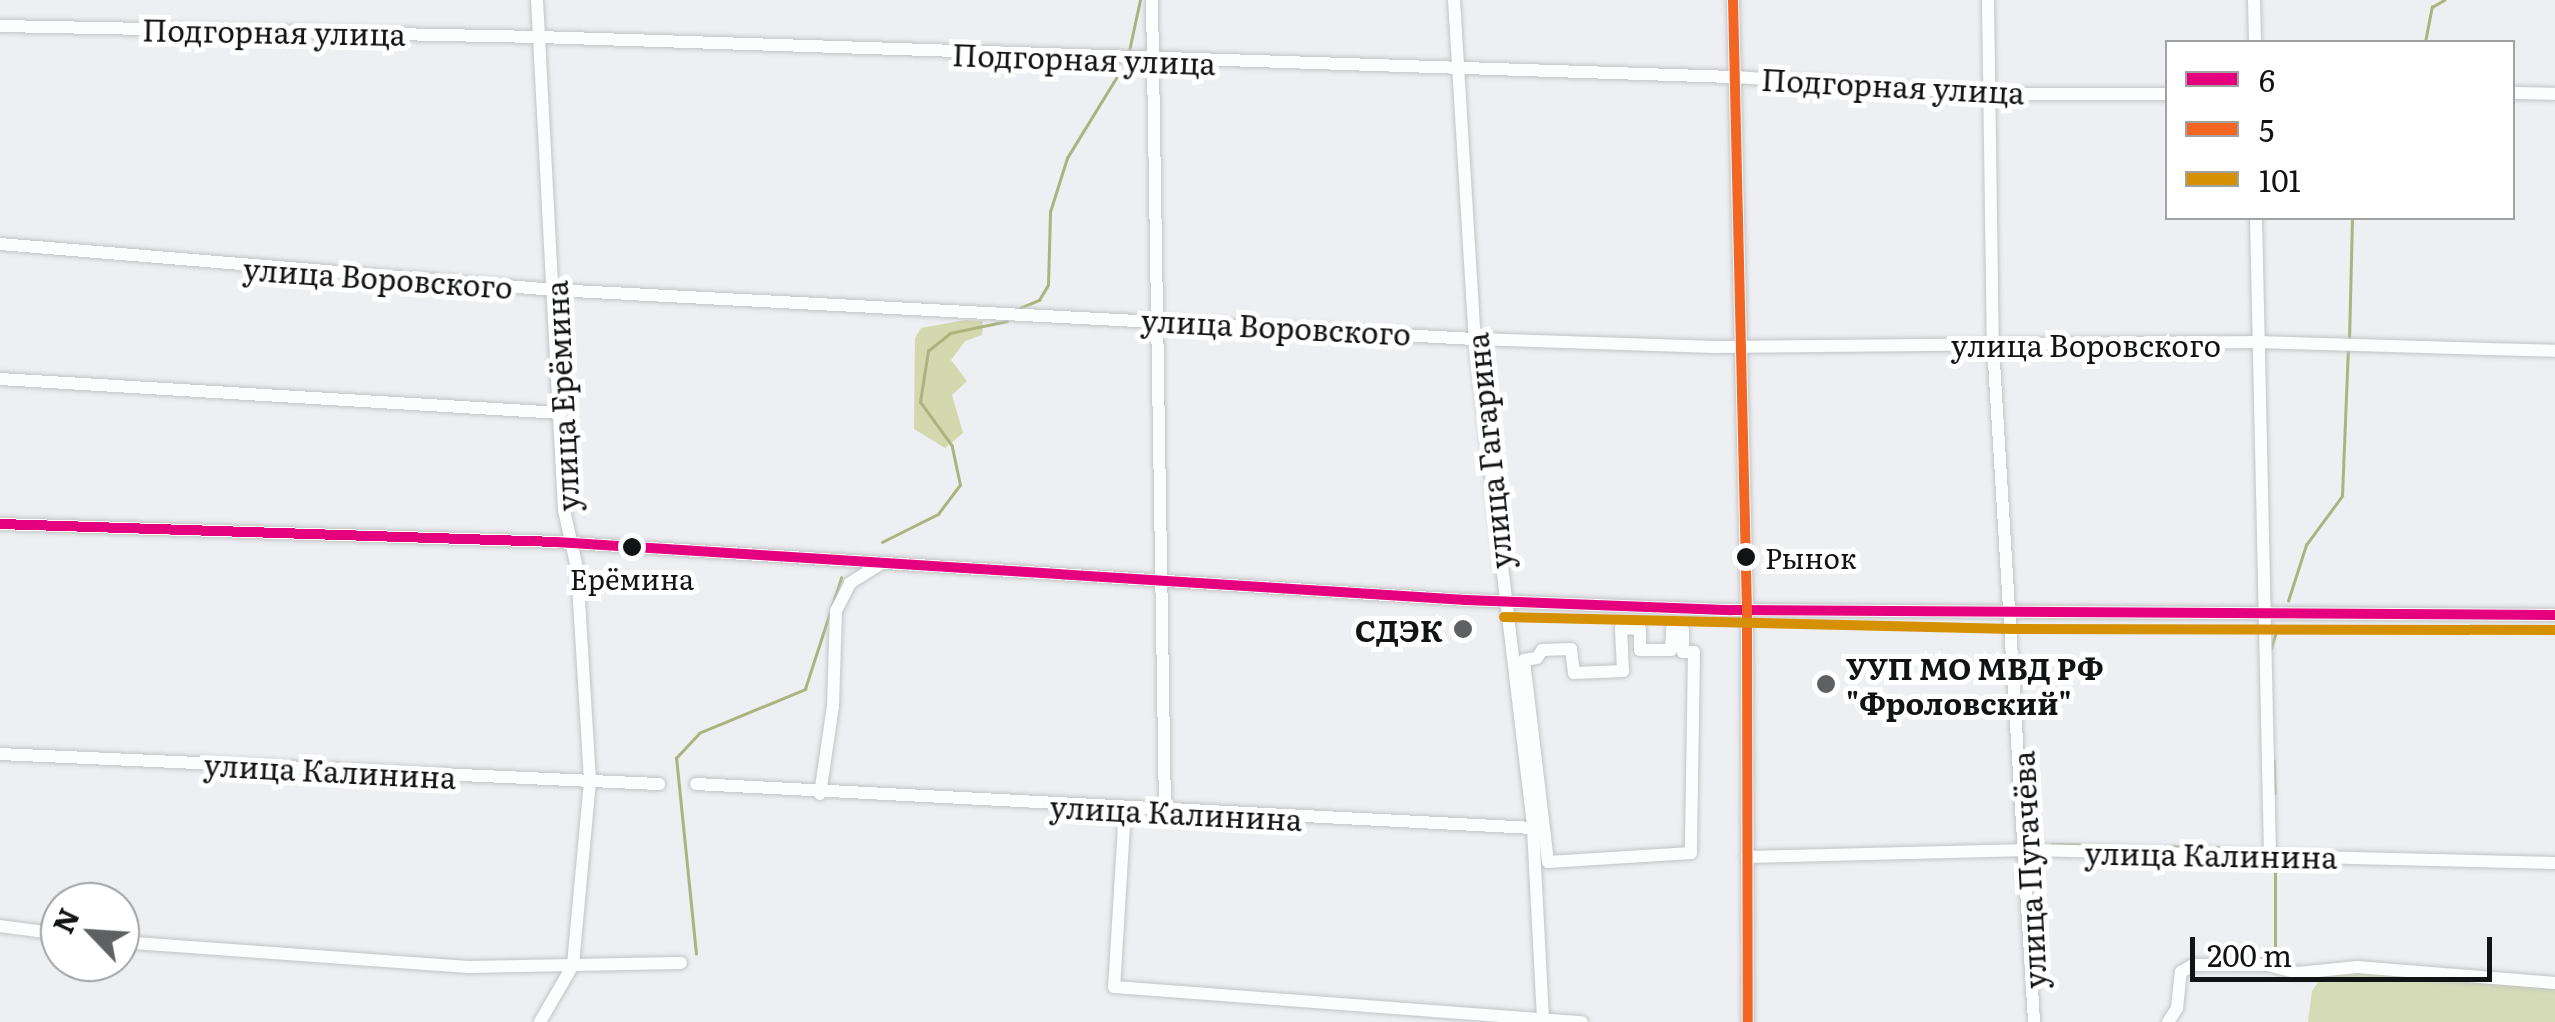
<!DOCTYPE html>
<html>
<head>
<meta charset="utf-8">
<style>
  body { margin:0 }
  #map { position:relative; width:2555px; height:1022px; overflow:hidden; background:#edeff2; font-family:Literata,serif }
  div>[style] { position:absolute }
  .green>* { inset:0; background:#d5dab7 }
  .forest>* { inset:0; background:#d3d8ae }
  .stream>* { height:2.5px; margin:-1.25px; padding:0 1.25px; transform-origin:1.25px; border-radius:1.25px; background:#adb37e }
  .roads { filter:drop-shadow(0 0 2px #c2c4c5) drop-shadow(0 0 2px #c2c4c5) }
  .minor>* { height:12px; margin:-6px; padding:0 6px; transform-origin:6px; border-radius:6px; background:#fcfdfd }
  .bus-1>* { height:10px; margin:-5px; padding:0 5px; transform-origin:5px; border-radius:5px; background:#e5007d }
  .bus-2>* { height:10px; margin:-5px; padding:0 5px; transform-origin:5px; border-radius:5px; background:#f26522 }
  .bus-3>* { height:10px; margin:-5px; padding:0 5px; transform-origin:5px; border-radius:5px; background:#d59003 }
  .dots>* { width:28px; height:28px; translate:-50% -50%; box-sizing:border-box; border:5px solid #fff; border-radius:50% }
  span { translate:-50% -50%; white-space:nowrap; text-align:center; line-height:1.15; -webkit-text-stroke:10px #fff; paint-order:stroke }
  .bus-label { font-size:28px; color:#121314 }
  .left { translate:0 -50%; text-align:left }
  .street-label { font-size:30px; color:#121314 }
  .poi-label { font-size:30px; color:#121314; font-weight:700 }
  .right { translate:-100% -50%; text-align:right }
  .legend { position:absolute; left:2165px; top:40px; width:350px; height:180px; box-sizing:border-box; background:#fff; border:2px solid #a0a1a1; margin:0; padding:12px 18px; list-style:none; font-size:30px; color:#121314 }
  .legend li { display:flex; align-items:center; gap:20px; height:50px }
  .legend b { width:50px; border:2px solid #a0a1a1 }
  .north { position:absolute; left:40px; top:882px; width:100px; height:100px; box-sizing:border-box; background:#fff; border:2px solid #a0a1a1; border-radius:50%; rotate:295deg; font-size:28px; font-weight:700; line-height:40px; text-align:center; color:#121314 }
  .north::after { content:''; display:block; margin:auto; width:35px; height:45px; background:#5f6062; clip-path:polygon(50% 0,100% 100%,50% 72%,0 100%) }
  .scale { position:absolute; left:2190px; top:937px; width:302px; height:45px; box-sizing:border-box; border:5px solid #121314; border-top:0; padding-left:12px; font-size:30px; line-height:35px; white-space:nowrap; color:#121314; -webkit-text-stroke:8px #fff; paint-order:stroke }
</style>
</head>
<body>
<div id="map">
  <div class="green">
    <i style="clip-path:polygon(2354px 971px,2555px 989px,2555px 1022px,2308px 1022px,2312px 991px,2323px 975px)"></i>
  </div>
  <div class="forest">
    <i style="clip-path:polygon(965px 320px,983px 321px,982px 335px,965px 341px,951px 360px,967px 381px,952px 395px,963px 433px,945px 448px,914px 429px,915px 338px,921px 328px)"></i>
  </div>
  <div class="stream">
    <i style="left:2425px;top:42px;width:36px;rotate:-79deg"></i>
    <i style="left:2432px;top:7px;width:14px;rotate:-30deg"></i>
    <i style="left:1129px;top:51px;width:52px;rotate:-77.8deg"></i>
    <i style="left:1020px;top:308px;width:21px;rotate:-23deg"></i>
    <i style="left:1039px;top:300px;width:17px;rotate:-59deg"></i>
    <i style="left:1048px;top:285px;width:73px;rotate:-88.4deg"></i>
    <i style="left:1050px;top:212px;width:57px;rotate:-72.5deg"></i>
    <i style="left:1067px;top:158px;width:100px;rotate:-58.5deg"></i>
    <i style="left:2349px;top:341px;width:123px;rotate:-88.6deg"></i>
    <i style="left:882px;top:542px;width:63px;rotate:-26.6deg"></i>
    <i style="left:938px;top:514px;width:36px;rotate:-53deg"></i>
    <i style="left:960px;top:485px;width:40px;rotate:-102deg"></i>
    <i style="left:952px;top:446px;width:54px;rotate:-126deg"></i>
    <i style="left:920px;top:402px;width:52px;rotate:-81.1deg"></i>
    <i style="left:928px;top:351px;width:28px;rotate:-39deg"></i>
    <i style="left:950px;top:333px;width:58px;rotate:-11.9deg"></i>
    <i style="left:2288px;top:601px;width:59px;rotate:-72.2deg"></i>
    <i style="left:2306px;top:545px;width:61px;rotate:-53.7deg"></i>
    <i style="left:2342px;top:496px;width:147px;rotate:-87.7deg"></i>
    <i style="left:2271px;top:648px;width:14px;rotate:-73deg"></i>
    <i style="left:2274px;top:761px;width:32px;rotate:88deg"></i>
    <i style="left:2052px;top:844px;width:214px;rotate:1.1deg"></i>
    <i style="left:2275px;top:946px;width:85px;rotate:-90deg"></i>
    <i style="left:696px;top:954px;width:197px;rotate:-95.8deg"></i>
    <i style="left:676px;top:758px;width:34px;rotate:-47deg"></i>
    <i style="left:699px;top:733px;width:115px;rotate:-22.5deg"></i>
    <i style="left:805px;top:689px;width:117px;rotate:-72deg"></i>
  </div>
  <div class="roads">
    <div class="minor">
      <i style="left:537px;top:0;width:511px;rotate:86.97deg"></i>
      <i style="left:564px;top:510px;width:59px;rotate:77.4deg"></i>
      <i style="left:577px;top:568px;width:213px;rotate:86.5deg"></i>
      <i style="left:590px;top:781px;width:185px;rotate:95.3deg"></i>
      <i style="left:573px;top:965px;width:66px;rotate:120.1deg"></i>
      <i style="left:1152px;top:0;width:812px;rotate:89.08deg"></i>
      <i style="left:1454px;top:0;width:340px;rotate:86.5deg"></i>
      <i style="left:1475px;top:339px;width:492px;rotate:83.2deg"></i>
      <i style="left:1533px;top:828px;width:193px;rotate:87deg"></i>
      <i style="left:1733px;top:0;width:610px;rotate:88.69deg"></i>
      <i style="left:1747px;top:610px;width:412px;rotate:89.9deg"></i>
      <i style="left:1988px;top:0;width:345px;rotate:89.2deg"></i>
      <i style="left:1993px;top:345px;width:678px;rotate:86.53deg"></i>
      <i style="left:2254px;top:0;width:42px;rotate:88.6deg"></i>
      <i style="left:0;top:26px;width:539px;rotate:1.17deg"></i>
      <i style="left:539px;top:37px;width:1197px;rotate:1.92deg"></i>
      <i style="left:1735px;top:77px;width:256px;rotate:3.8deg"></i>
      <i style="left:1990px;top:94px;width:178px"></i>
      <i style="left:2512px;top:93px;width:43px;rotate:1.3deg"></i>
      <i style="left:2256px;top:218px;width:636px;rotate:88.74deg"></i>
      <i style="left:0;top:244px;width:557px;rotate:4.74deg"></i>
      <i style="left:555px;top:290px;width:921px;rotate:3.05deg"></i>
      <i style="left:1475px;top:339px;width:240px;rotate:1.9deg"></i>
      <i style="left:1715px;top:347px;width:541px;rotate:-0.53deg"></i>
      <i style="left:2256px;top:342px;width:299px;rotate:1.7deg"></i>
      <i style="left:0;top:379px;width:562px;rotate:3.47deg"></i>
      <i style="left:0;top:524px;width:556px;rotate:1.85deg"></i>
      <i style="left:556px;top:542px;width:912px;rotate:3.65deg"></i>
      <i style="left:1466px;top:600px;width:266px;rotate:2.2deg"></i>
      <i style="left:1732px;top:610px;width:823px;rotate:0.35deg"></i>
      <i style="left:1621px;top:628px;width:19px;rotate:3deg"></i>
      <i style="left:1640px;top:629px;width:21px;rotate:90deg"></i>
      <i style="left:1640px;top:650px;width:31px"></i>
      <i style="left:1671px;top:650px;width:21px;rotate:-87deg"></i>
      <i style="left:1672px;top:629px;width:11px;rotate:5deg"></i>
      <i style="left:1683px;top:630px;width:22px;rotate:90deg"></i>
      <i style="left:1683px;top:652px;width:11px"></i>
      <i style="left:1694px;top:652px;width:201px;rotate:90.9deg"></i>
      <i style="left:1691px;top:853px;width:143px;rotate:176.4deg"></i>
      <i style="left:1548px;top:862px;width:203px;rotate:-96.8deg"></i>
      <i style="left:1524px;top:660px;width:13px;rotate:-9deg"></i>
      <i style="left:1537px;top:658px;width:9px;rotate:-58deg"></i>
      <i style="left:1542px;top:650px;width:29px;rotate:-2deg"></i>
      <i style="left:1571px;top:649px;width:24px;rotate:83deg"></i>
      <i style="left:1574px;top:673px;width:49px;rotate:-2.3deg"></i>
      <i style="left:1623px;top:671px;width:43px;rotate:-92.7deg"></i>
      <i style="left:0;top:754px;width:660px;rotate:2.61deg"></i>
      <i style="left:696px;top:784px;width:838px;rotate:3.01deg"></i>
      <i style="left:820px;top:794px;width:89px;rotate:-81.6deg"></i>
      <i style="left:833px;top:706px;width:95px;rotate:-88.2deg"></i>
      <i style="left:836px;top:611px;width:31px;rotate:-63deg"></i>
      <i style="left:850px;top:583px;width:36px;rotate:-32deg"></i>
      <i style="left:1125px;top:809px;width:178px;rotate:93.5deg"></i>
      <i style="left:1114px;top:987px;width:469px;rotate:4.3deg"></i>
      <i style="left:1747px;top:857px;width:282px;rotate:-1.4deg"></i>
      <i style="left:2029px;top:850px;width:526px;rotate:1.42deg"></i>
      <i style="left:0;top:926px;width:61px;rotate:7.6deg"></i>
      <i style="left:120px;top:942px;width:349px;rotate:4.1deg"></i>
      <i style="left:468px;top:967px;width:213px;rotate:-1.1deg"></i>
      <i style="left:2168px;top:1022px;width:17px;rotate:-57deg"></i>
      <i style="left:2177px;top:1008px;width:36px;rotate:-84deg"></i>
      <i style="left:2181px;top:972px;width:14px;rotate:-30deg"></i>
      <i style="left:2193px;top:965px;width:75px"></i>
      <i style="left:2268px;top:965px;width:31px;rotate:15deg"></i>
      <i style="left:2298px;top:973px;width:59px;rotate:-5.8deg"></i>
      <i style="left:2357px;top:967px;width:199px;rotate:4.6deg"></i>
    </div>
  </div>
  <div class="bus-1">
    <i style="left:0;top:524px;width:556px;rotate:1.85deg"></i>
    <i style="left:556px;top:542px;width:912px;rotate:3.65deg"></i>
    <i style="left:1466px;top:600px;width:266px;rotate:2.2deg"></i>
    <i style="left:1732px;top:610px;width:823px;rotate:0.35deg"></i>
  </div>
  <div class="bus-2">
    <i style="left:1733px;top:0;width:610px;rotate:88.69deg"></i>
    <i style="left:1747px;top:610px;width:412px;rotate:89.9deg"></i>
  </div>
  <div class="bus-3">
    <i style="left:1504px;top:617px;width:510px;rotate:1.35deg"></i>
    <i style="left:2014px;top:629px;width:541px;rotate:0.11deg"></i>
  </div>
  <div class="dots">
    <i style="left:632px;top:547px;background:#121314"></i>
    <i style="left:1746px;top:557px;background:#121314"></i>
    <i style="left:1463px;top:629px;background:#5f6062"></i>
    <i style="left:1826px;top:684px;background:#5f6062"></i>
  </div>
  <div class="bus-label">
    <span class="left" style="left:1765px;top:557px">Рынок</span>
    <span style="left:632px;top:578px">Ерёмина</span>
  </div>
  <div class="street-label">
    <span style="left:274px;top:31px;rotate:1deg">Подгорная улица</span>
    <span style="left:1084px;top:58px;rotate:2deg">Подгорная улица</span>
    <span style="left:1893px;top:85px;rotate:3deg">Подгорная улица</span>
    <span style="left:378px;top:277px;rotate:4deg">улица Воровского</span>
    <span style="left:1276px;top:326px;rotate:3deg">улица Воровского</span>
    <span style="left:2086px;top:344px">улица Воровского</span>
    <span style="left:561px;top:396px;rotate:-93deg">улица Ерёмина</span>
    <span style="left:1488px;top:451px;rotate:-96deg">улица Гагарина</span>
    <span style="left:330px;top:770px;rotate:3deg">улица Калинина</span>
    <span style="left:1176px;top:812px;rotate:3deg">улица Калинина</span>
    <span style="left:2211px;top:854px;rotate:1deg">улица Калинина</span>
    <span style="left:2028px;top:870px;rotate:-93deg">улица Пугачёва</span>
  </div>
  <div class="poi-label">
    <span class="right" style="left:1443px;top:629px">СДЭК</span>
    <span class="left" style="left:1846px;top:684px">УУП МО МВД РФ<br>"Фроловский"</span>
  </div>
  <ul class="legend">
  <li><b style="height:12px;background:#e5007d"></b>6</li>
  <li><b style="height:12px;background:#f26522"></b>5</li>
  <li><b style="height:12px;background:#d59003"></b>101</li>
  </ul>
  <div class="north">N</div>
  <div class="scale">200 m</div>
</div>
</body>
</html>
